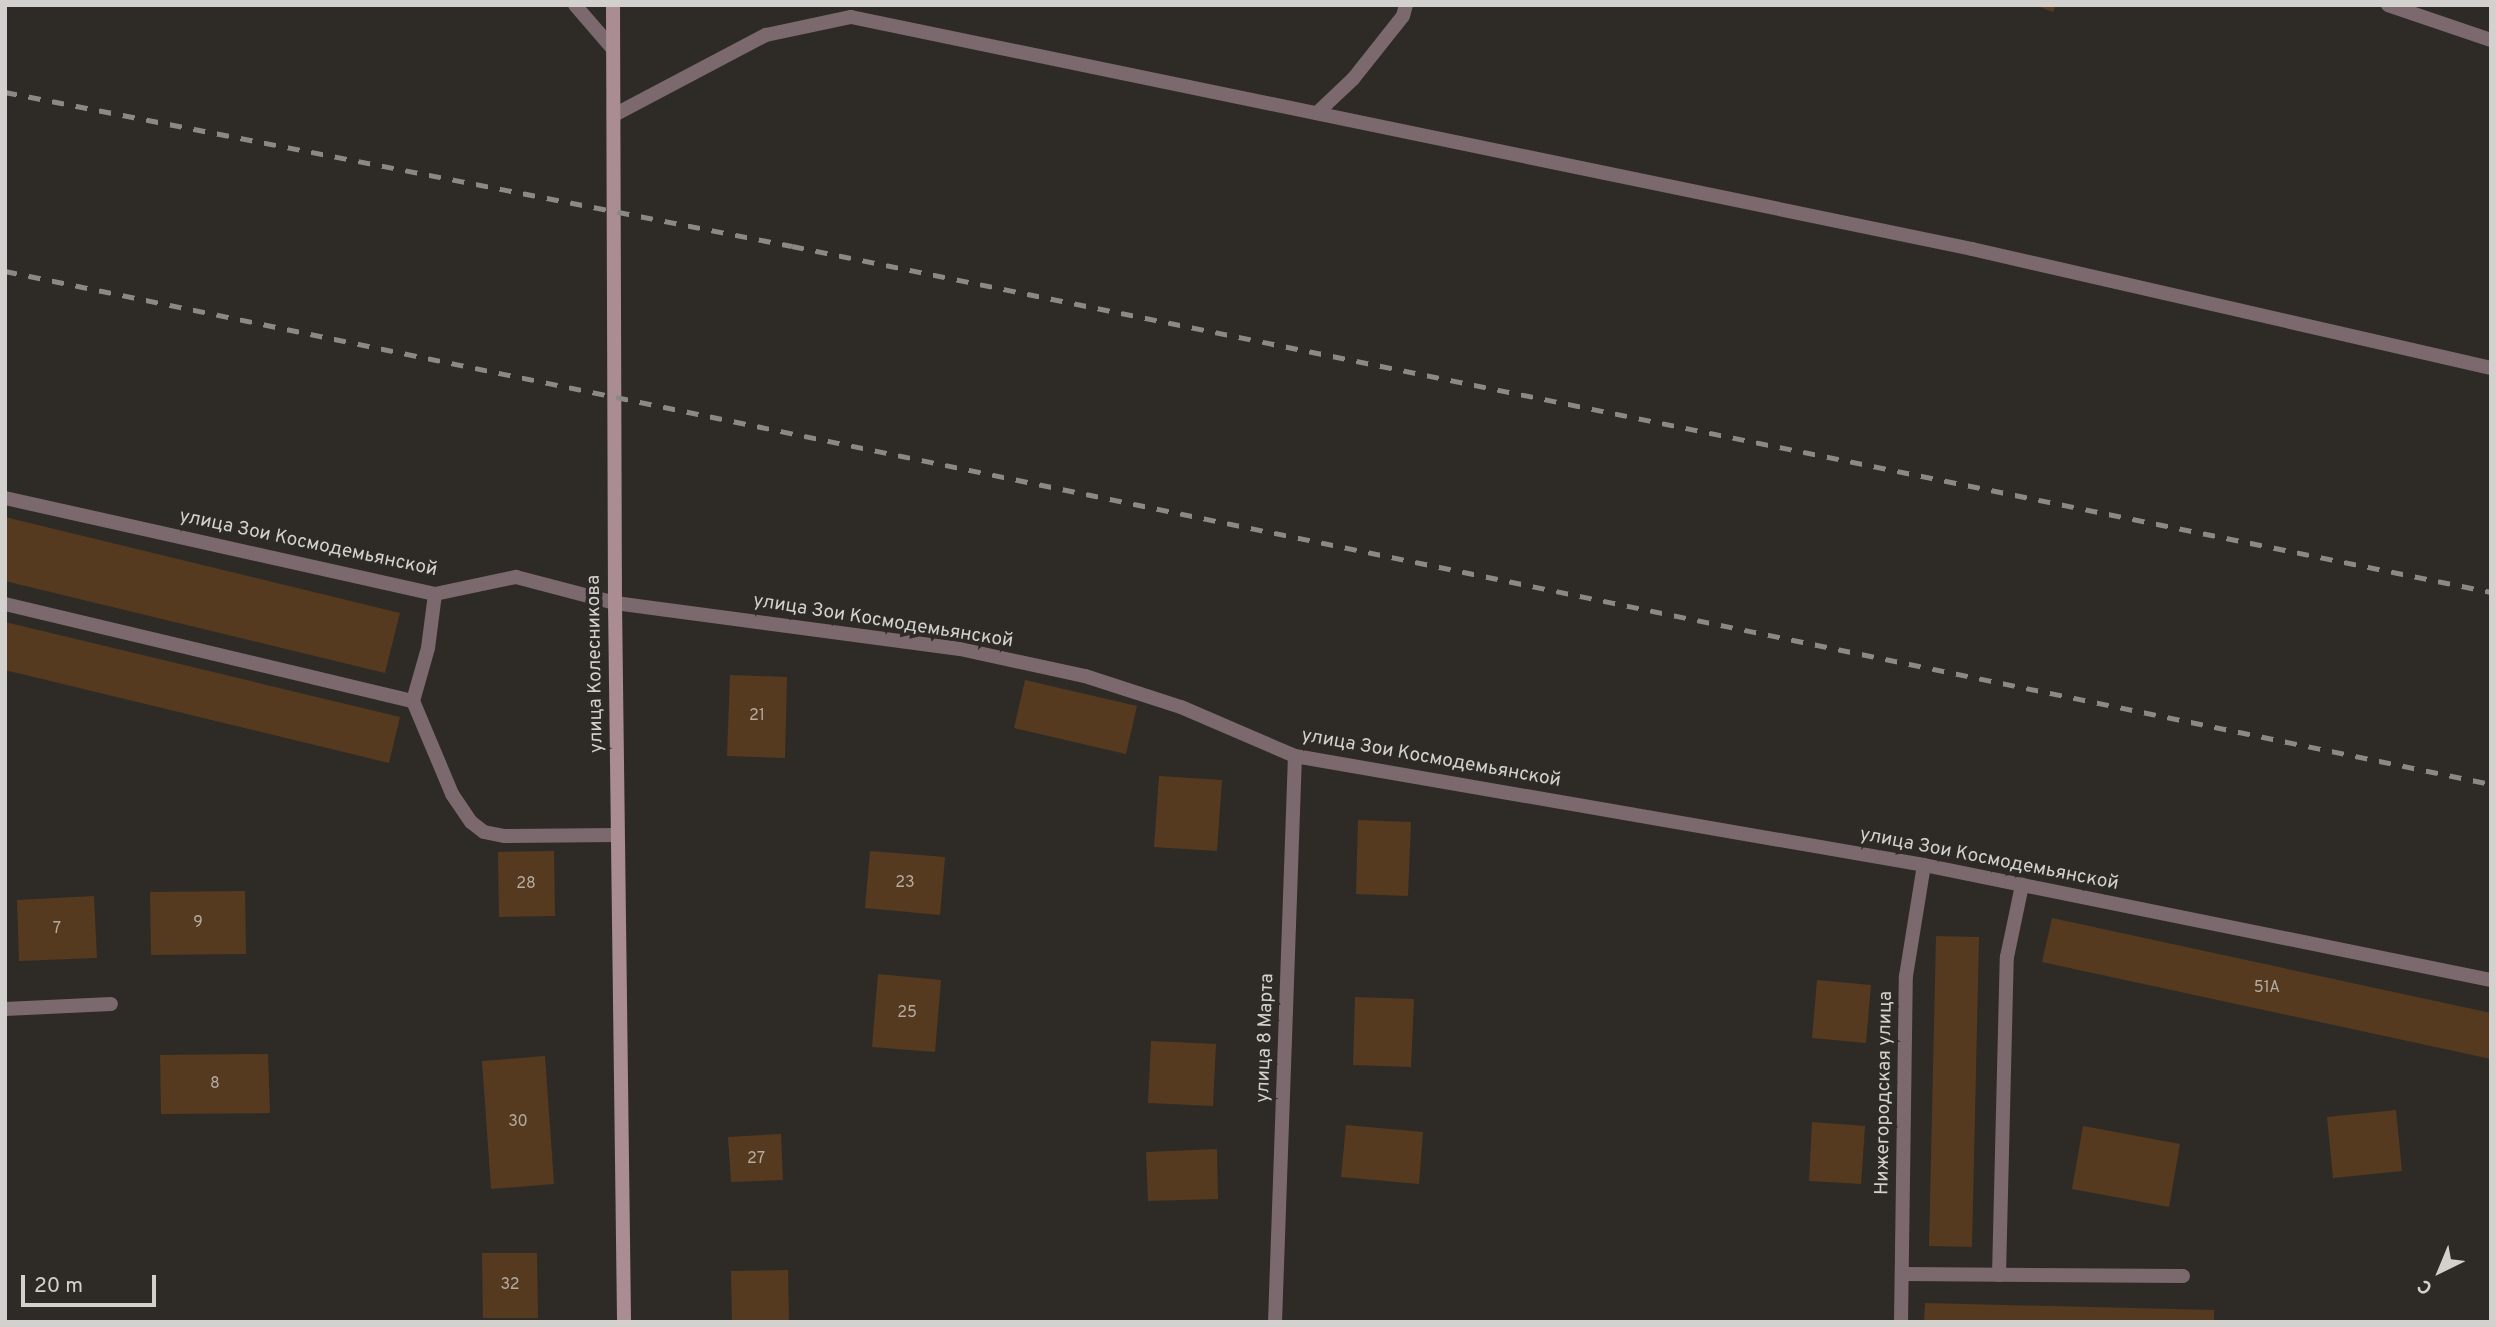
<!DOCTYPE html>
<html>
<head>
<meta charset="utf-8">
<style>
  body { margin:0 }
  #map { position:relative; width:2496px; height:1327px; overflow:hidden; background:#2e2b26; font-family:Overpass,sans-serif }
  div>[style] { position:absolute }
  .building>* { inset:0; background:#553a1f }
  .lane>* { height:14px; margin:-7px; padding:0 7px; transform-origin:7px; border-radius:7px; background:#7c696e }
  .street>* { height:14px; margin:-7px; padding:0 7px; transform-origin:7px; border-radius:7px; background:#7c696e }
  .secondary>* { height:14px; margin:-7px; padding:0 7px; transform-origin:7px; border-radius:7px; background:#aa8c93 }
  .rail>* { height:5px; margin-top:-2.5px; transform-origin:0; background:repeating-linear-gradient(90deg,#8b8985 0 12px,transparent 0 24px) }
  span { translate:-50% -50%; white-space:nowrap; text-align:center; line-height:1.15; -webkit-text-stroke:7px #2e2b26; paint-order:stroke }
  .number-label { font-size:16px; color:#b4aba2 }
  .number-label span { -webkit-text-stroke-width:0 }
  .street-label { font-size:19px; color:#d3d1ce }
  .frame { position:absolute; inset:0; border:7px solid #d3d1ce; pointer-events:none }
  .north { position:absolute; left:2405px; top:1236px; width:70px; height:70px; -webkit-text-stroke:5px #2e2b26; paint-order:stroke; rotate:223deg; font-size:19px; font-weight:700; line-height:28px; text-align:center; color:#d3d1ce }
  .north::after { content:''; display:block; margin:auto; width:24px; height:32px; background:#d3d1ce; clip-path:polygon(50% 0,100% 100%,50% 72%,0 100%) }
  .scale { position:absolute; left:21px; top:1275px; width:135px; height:32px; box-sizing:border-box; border:4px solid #d3d1ce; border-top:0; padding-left:9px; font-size:21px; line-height:24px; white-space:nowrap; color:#d3d1ce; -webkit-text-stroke:5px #2e2b26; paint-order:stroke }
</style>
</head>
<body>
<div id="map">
  <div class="building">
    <i style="clip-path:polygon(2034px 5px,2056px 5px,2053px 12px)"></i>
    <i style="clip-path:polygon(5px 517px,400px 613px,385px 673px,5px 581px)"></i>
    <i style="clip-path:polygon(5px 622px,400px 717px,389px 763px,5px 670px)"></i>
    <i style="clip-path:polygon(730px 675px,787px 677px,785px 758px,727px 756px)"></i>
    <i style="clip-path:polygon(1025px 680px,1137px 706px,1126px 754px,1014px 728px)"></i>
    <i style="clip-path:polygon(1159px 776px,1222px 780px,1217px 851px,1154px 847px)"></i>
    <i style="clip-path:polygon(1358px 820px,1411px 822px,1408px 896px,1356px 894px)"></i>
    <i style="clip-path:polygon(554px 851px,555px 916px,499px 917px,498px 852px)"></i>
    <i style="clip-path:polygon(870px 851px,945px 857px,940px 915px,865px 908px)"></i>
    <i style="clip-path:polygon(245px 891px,246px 954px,151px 955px,150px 892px)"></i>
    <i style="clip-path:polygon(94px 896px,97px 958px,19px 961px,17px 900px)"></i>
    <i style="clip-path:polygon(2052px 918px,2491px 1013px,2491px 1059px,2042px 962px)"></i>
    <i style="clip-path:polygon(1936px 936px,1979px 937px,1972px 1247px,1929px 1246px)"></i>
    <i style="clip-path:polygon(878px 974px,941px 980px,935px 1052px,872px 1047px)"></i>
    <i style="clip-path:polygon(1817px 980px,1871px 985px,1866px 1043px,1812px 1038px)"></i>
    <i style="clip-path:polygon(1355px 997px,1414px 999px,1411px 1067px,1353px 1065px)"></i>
    <i style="clip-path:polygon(1151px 1041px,1216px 1044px,1213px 1106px,1148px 1103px)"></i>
    <i style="clip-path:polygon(268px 1054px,270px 1113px,161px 1114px,160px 1055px)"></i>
    <i style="clip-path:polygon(545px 1056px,554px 1184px,491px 1189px,482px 1061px)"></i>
    <i style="clip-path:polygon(2396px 1110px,2402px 1171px,2333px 1178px,2327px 1117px)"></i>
    <i style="clip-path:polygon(1812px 1122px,1865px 1126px,1861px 1184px,1809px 1181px)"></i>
    <i style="clip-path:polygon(1346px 1125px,1423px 1132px,1419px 1184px,1341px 1177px)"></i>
    <i style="clip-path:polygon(2083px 1126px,2180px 1144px,2169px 1207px,2072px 1189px)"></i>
    <i style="clip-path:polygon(781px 1134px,783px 1180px,731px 1182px,728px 1137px)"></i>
    <i style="clip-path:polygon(1217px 1149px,1218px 1199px,1148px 1201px,1146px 1152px)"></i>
    <i style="clip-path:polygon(482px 1253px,537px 1253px,538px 1318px,483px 1318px)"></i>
    <i style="clip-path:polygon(788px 1270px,789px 1322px,732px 1322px,731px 1271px)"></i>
    <i style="clip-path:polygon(1925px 1303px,2214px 1310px,2214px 1322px,1924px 1322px)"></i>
  </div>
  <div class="lane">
    <i style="left:575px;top:5px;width:58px;rotate:49.2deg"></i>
    <i style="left:1317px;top:113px;width:50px;rotate:-43.4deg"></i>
    <i style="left:1353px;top:79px;width:80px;rotate:-51.6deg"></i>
    <i style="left:1403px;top:16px;width:11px;rotate:-75deg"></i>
    <i style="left:614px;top:115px;width:172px;rotate:-27.8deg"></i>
    <i style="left:766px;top:35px;width:87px;rotate:-12deg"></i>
    <i style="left:851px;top:17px;width:1145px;rotate:11.69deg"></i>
    <i style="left:1972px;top:249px;width:532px;rotate:12.91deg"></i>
    <i style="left:5px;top:604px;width:419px;rotate:13.4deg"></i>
    <i style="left:413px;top:701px;width:55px;rotate:-74.2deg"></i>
    <i style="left:428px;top:648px;width:54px;rotate:-82.6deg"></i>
    <i style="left:413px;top:701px;width:101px;rotate:67.2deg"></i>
    <i style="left:452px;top:794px;width:34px;rotate:56deg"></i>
    <i style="left:471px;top:822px;width:16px;rotate:38deg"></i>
    <i style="left:484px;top:832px;width:21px;rotate:11deg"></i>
    <i style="left:505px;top:836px;width:112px;rotate:-0.5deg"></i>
    <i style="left:1902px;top:1274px;width:281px;rotate:0.4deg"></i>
    <i style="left:1999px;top:1275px;width:318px;rotate:-88.6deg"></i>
    <i style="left:2007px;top:957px;width:74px;rotate:-78.2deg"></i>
  </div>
  <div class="street">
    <i style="left:2388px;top:5px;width:109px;rotate:18.8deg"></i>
    <i style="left:5px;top:498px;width:441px;rotate:12.6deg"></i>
    <i style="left:435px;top:594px;width:83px;rotate:-11.9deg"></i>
    <i style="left:516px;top:577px;width:102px;rotate:14.7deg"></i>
    <i style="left:615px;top:603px;width:348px;rotate:7.6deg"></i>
    <i style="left:960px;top:649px;width:128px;rotate:12.2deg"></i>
    <i style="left:1085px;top:676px;width:101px;rotate:17.9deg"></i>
    <i style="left:1181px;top:707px;width:124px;rotate:23.3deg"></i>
    <i style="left:1295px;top:756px;width:638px;rotate:9.83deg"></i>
    <i style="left:1924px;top:865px;width:579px;rotate:11.47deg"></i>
    <i style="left:5px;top:1009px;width:106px;rotate:-2.7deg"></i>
    <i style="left:1275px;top:1322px;width:566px;rotate:-87.98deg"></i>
    <i style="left:1901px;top:1322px;width:346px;rotate:-89.2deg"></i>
    <i style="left:1906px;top:976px;width:112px;rotate:-80.8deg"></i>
  </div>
  <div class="secondary">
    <i style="left:613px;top:5px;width:598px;rotate:89.81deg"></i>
    <i style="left:615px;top:603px;width:719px;rotate:89.28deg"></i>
  </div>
  <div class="rail">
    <i style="left:5px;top:92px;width:802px;rotate:11.07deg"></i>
    <i style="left:792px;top:246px;width:1734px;rotate:11.51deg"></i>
    <i style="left:5px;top:271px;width:2538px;rotate:11.66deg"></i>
  </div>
  <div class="number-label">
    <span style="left:757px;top:716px">21</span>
    <span style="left:905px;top:883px">23</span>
    <span style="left:526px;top:884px">28</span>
    <span style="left:198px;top:923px">9</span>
    <span style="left:57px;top:929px">7</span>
    <span style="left:2267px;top:988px">51А</span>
    <span style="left:907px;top:1013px">25</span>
    <span style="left:215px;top:1084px">8</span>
    <span style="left:518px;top:1122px">30</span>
    <span style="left:756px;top:1159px">27</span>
    <span style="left:510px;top:1285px">32</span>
  </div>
  <div class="street-label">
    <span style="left:308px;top:544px;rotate:12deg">улица Зои Космодемьянской</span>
    <span style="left:883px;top:622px;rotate:9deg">улица Зои Космодемьянской</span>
    <span style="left:596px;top:664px;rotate:-91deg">улица Колесникова</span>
    <span style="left:1431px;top:759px;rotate:10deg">улица Зои Космодемьянской</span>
    <span style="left:1989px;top:860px;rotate:11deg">улица Зои Космодемьянской</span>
    <span style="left:1266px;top:1038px;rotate:-88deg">улица 8 Марта</span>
    <span style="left:1885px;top:1093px;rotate:-89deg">Нижегородская улица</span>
  </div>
  <div class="frame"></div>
  <div class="north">С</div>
  <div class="scale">20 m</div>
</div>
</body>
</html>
